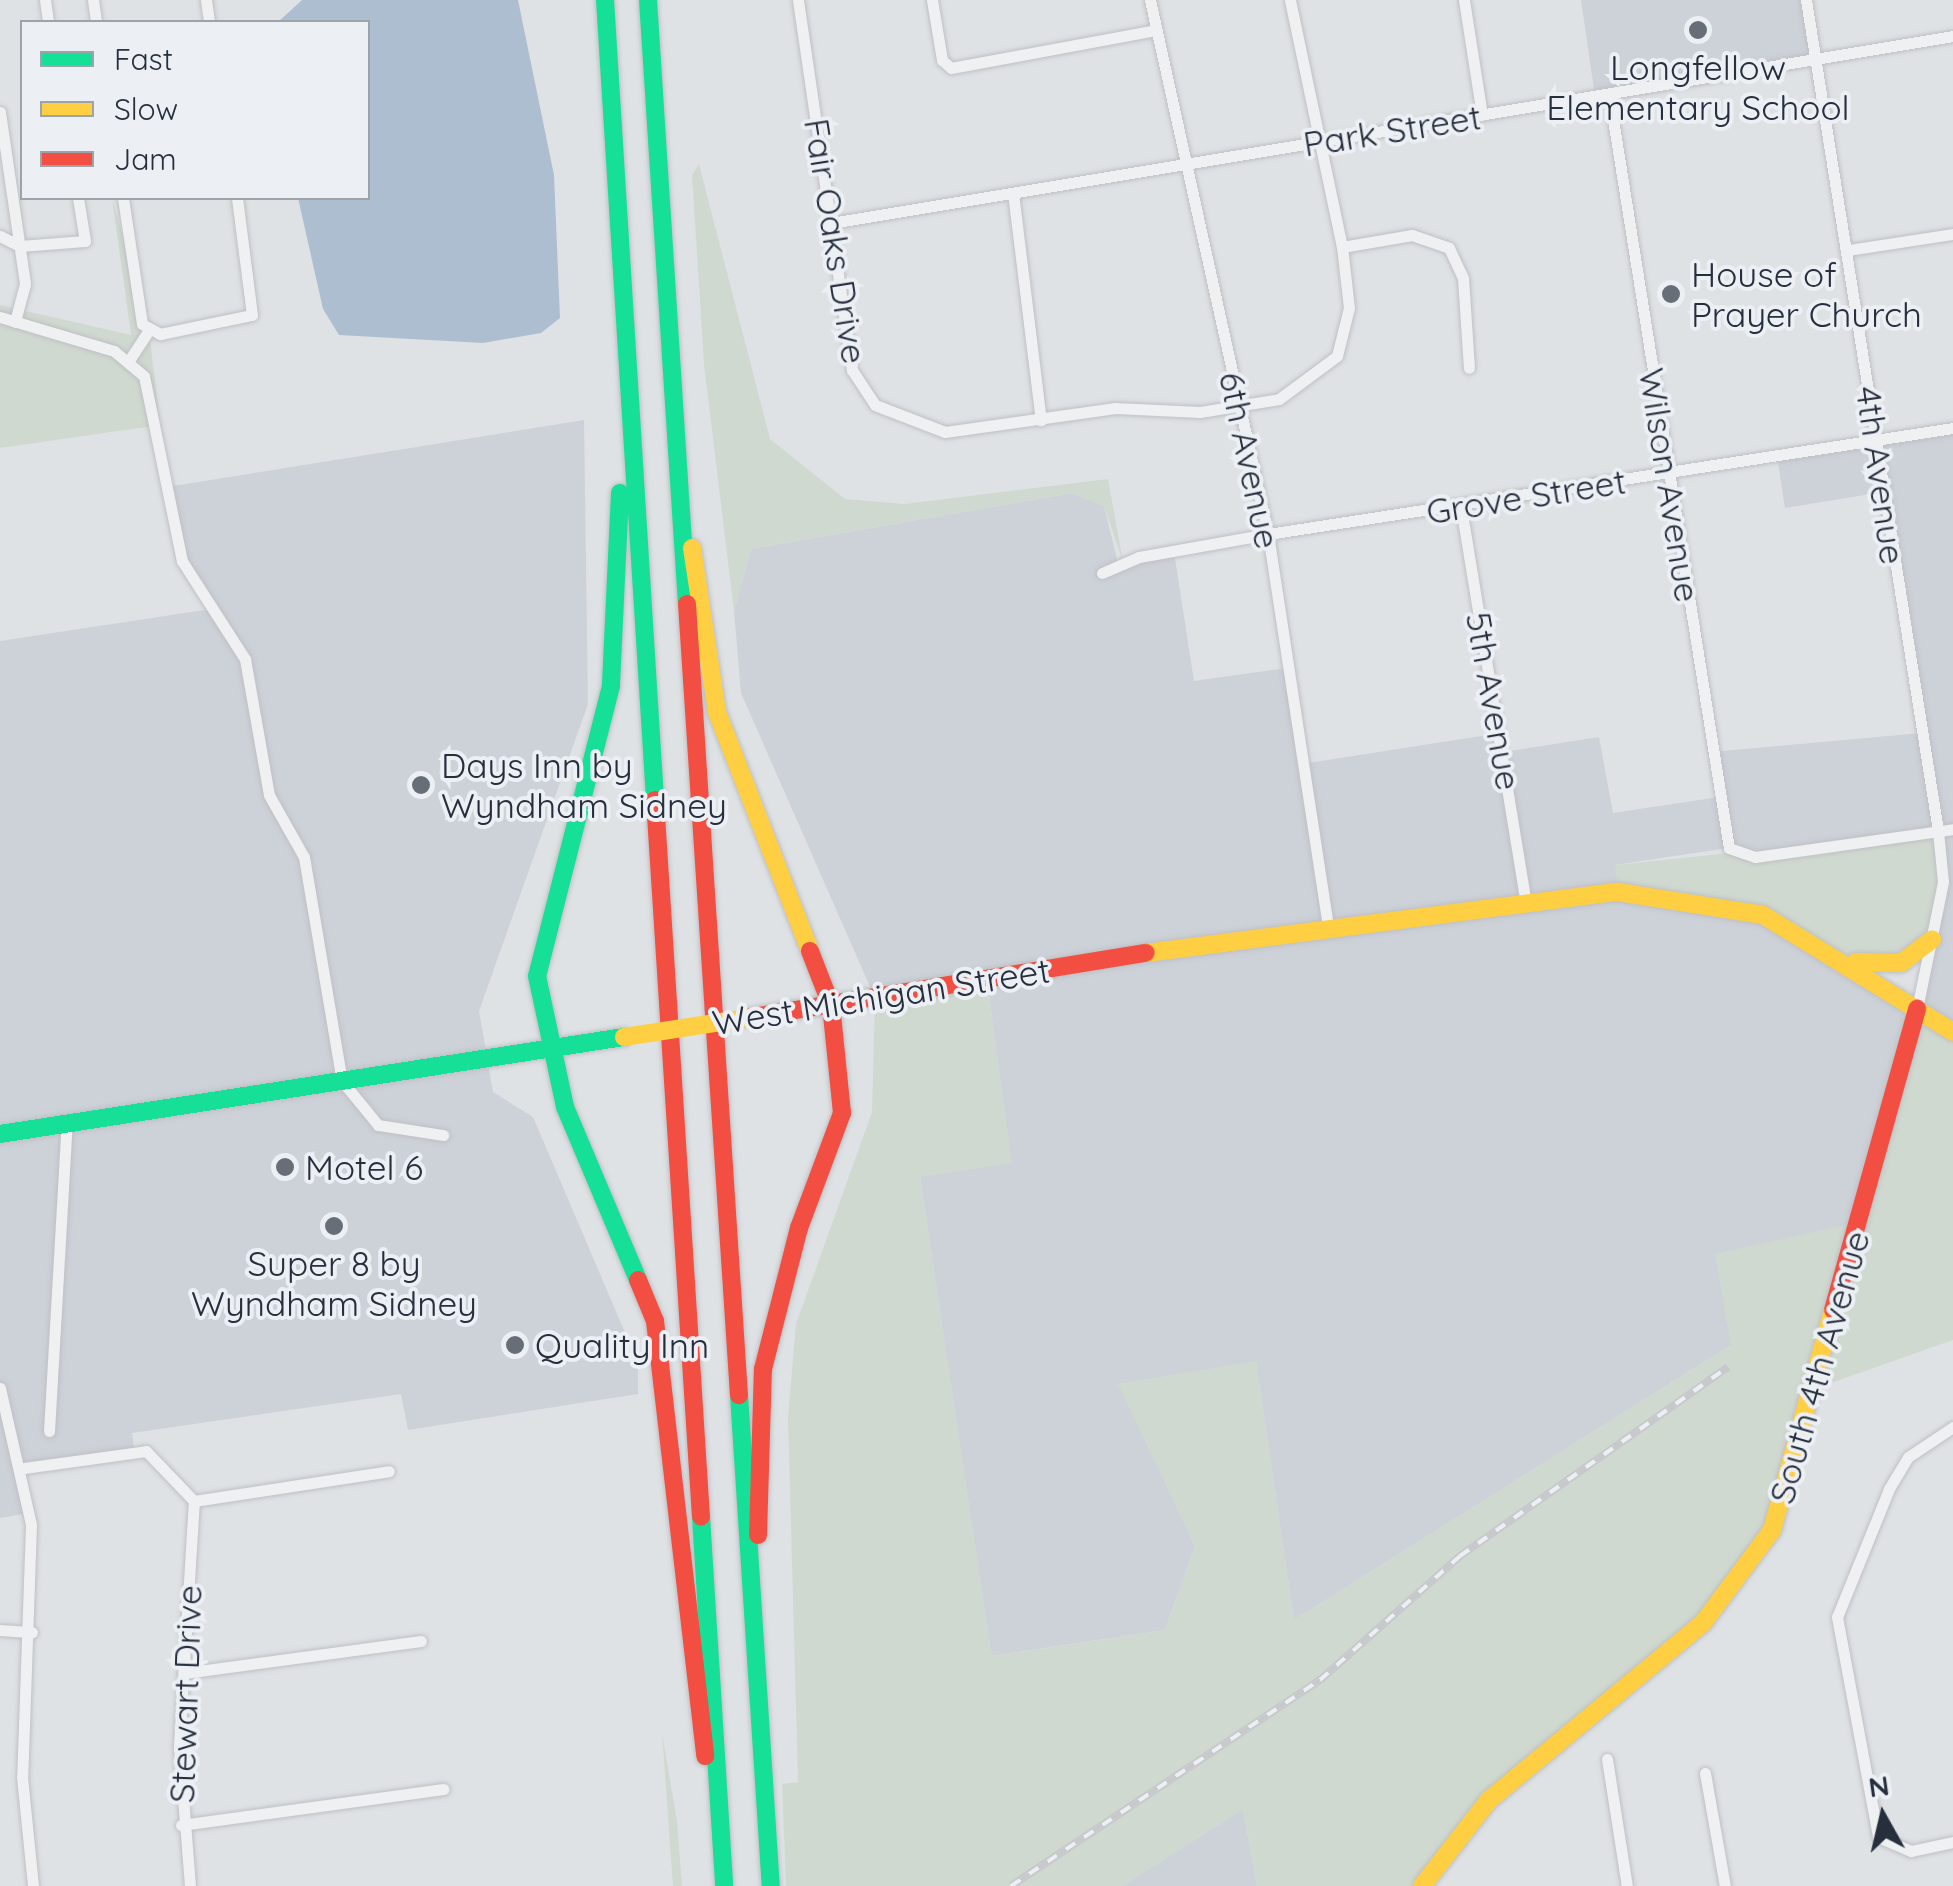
<!DOCTYPE html>
<html>
<head>
<meta charset="utf-8">
<style>
  body { margin:0 }
  #map { position:relative; width:1953px; height:1886px; overflow:hidden; background:#dfe2e5; font-family:Quicksand,sans-serif }
  div>[style] { position:absolute }
  .built>* { inset:0; background:#cdd1d8 }
  .green>* { inset:0; background:#d0d9d0 }
  .water>* { inset:0; background:#adbed0 }
  .roads { filter:drop-shadow(0 0 2px #bec0c3) drop-shadow(0 0 2px #bec0c3) }
  .street>* { height:11px; margin:-5.5px; padding:0 5.5px; transform-origin:5.5px; border-radius:5.5px; background:#eef0f1 }
  .fast>* { height:18px; margin:-9px; padding:0 9px; transform-origin:9px; border-radius:9px; background:#16e098 }
  .slow>* { height:18px; margin:-9px; padding:0 9px; transform-origin:9px; border-radius:9px; background:#ffcf43 }
  .jam>* { height:18px; margin:-9px; padding:0 9px; transform-origin:9px; border-radius:9px; background:#f24e42 }
  .rail>* { height:8px; margin-top:-4px; transform-origin:0; background:repeating-linear-gradient(90deg,#ecf0f5 0 11px,#c8c9cc 0 22px); box-sizing:border-box; border-block:2px solid #c8c9cc }
  .slow-bridge>* { height:18px; margin:-9px; padding:0 9px; transform-origin:9px; border-radius:9px; background:#ffcf43 }
  .dots>* { width:28px; height:28px; translate:-50% -50%; box-sizing:border-box; border:5px solid #ecf0f5; border-radius:50% }
  span { translate:-50% -50%; white-space:nowrap; text-align:center; line-height:1.15; -webkit-text-stroke:8px #ecf0f5; paint-order:stroke }
  .poi-label { font-size:35px; color:#272f3d }
  .left { translate:0 -50%; text-align:left }
  .street-label { font-size:35px; color:#272f3d }
  .legend { position:absolute; left:20px; top:20px; width:350px; height:180px; box-sizing:border-box; background:#ecf0f5; border:2px solid #9da3ab; margin:0; padding:12px 18px; list-style:none; font-size:30px; color:#272f3d }
  .legend li { display:flex; align-items:center; gap:20px; height:50px }
  .legend b { width:50px; border:2px solid #9da3ab }
  .north { position:absolute; left:1833px; top:1766px; width:100px; height:100px; -webkit-text-stroke:8px #ecf0f5; paint-order:stroke; rotate:352deg; font-size:28px; font-weight:700; line-height:40px; text-align:center; color:#272f3d }
  .north::after { content:''; display:block; margin:auto; width:35px; height:45px; background:#272f3d; clip-path:polygon(50% 0,100% 100%,50% 72%,0 100%) }
</style>
</head>
<body>
<div id="map">
  <div class="built">
    <i style="clip-path:polygon(1581px 0,1806px 0,1816px 59px,1595px 96px)"></i>
    <i style="clip-path:polygon(584px 420px,588px 704px,479px 1011px,493px 1092px,533px 1117px,638px 1363px,638px 1394px,408px 1430px,401px 1394px,132px 1433px,134px 1449px,24px 1468px,29px 1513px,0 1518px,0 641px,211px 609px,195px 588px,167px 487px)"></i>
    <i style="clip-path:polygon(evenodd,1953px 428px,1953px 1032px,1859px 1222px,1731px 1345px,1294px 1620px,1256px 1362px,1119px 1384px,1195px 1546px,1165px 1630px,991px 1656px,920px 1176px,1011px 1162px,987px 980px,875px 998px,741px 693px,734px 611px,751px 549px,1072px 493px,1104px 506px,1118px 563px,1174px 552px,1194px 681px,1287px 668px,1302px 764px,1500px 733px,1504px 752px,1599px 737px,1613px 813px,1719px 797px,1712px 752px,1921px 733px,1883px 492px,1785px 508px,1777px 456px,1953px 428px,1728px 848px,1938px 913px,1916px 1008px,1763px 915px,1615px 865px,1728px 848px)"></i>
    <i style="clip-path:polygon(1243px 1809px,1257px 1886px,1122px 1886px)"></i>
  </div>
  <div class="green">
    <i style="clip-path:polygon(699px 164px,770px 439px,845px 499px,904px 504px,1108px 479px,1123px 562px,1104px 506px,1072px 493px,751px 549px,734px 611px,704px 365px,692px 175px)"></i>
    <i style="clip-path:polygon(112px 198px,149px 330px,160px 425px,0 448px,0 305px,131px 335px)"></i>
    <i style="clip-path:polygon(1938px 831px,1938px 912px,1917px 954px,1850px 961px,1763px 915px,1618px 892px,1615px 865px)"></i>
    <i style="clip-path:polygon(987px 980px,1012px 1163px,920px 1177px,992px 1656px,1165px 1630px,1195px 1546px,1118px 1384px,1256px 1361px,1294px 1620px,1731px 1345px,1715px 1254px,1859px 1222px,1917px 1009px,1953px 1032px,1953px 1340px,1814px 1389px,1790px 1487px,1703px 1623px,1489px 1800px,1422px 1886px,1257px 1886px,1243px 1809px,1122px 1886px,786px 1886px,782px 1784px,798px 1782px,788px 1417px,796px 1324px,872px 1112px,875px 998px)"></i>
    <i style="clip-path:polygon(662px 1733px,677px 1821px,682px 1886px,673px 1886px)"></i>
  </div>
  <div class="water">
    <i style="clip-path:polygon(302px 0,518px 0,554px 175px,560px 318px,541px 333px,483px 343px,339px 335px,323px 309px,298px 198px,368px 198px,368px 22px,278px 22px)"></i>
  </div>
  <div class="roads">
    <div class="street">
      <i style="left:45px;top:0;width:22px;rotate:82deg"></i>
      <i style="left:93px;top:0;width:22px;rotate:82deg"></i>
      <i style="left:206px;top:0;width:22px;rotate:82deg"></i>
      <i style="left:798px;top:0;width:374px;rotate:81.7deg"></i>
      <i style="left:852px;top:370px;width:42px;rotate:56.7deg"></i>
      <i style="left:875px;top:405px;width:75px;rotate:21.1deg"></i>
      <i style="left:945px;top:432px;width:172px;rotate:-8deg"></i>
      <i style="left:1115px;top:408px;width:85px;rotate:2.7deg"></i>
      <i style="left:1200px;top:412px;width:80px;rotate:-9.3deg"></i>
      <i style="left:1279px;top:399px;width:72px;rotate:-36.6deg"></i>
      <i style="left:1337px;top:356px;width:49px;rotate:-76deg"></i>
      <i style="left:1349px;top:308px;width:61px;rotate:-96.5deg"></i>
      <i style="left:1342px;top:247px;width:252px;rotate:-101.9deg"></i>
      <i style="left:932px;top:0;width:61px;rotate:80.5deg"></i>
      <i style="left:942px;top:60px;width:12px;rotate:42deg"></i>
      <i style="left:951px;top:68px;width:208px;rotate:-10.5deg"></i>
      <i style="left:1150px;top:0;width:547px;rotate:77.54deg"></i>
      <i style="left:1268px;top:534px;width:395px;rotate:81.3deg"></i>
      <i style="left:1464px;top:0;width:116px;rotate:81.1deg"></i>
      <i style="left:1806px;top:0;width:841px;rotate:80.97deg"></i>
      <i style="left:1938px;top:831px;width:51px;rotate:84.4deg"></i>
      <i style="left:1943px;top:882px;width:130px;rotate:101.6deg"></i>
      <i style="left:1609px;top:94px;width:763px;rotate:80.96deg"></i>
      <i style="left:1729px;top:848px;width:28px;rotate:19deg"></i>
      <i style="left:1755px;top:857px;width:200px;rotate:-8deg"></i>
      <i style="left:0;top:112px;width:174px;rotate:81.7deg"></i>
      <i style="left:25px;top:284px;width:39px;rotate:105deg"></i>
      <i style="left:1013px;top:193px;width:229px;rotate:83deg"></i>
      <i style="left:123px;top:198px;width:127px;rotate:81.4deg"></i>
      <i style="left:142px;top:324px;width:21px;rotate:29deg"></i>
      <i style="left:160px;top:334px;width:94px;rotate:-11.7deg"></i>
      <i style="left:252px;top:315px;width:118px;rotate:-97.3deg"></i>
      <i style="left:831px;top:223px;width:1137px;rotate:-9.46deg"></i>
      <i style="left:0;top:236px;width:22px;rotate:27deg"></i>
      <i style="left:20px;top:246px;width:65px;rotate:-4.4deg"></i>
      <i style="left:85px;top:241px;width:44px;rotate:-99.2deg"></i>
      <i style="left:1342px;top:247px;width:71px;rotate:-9.7deg"></i>
      <i style="left:1412px;top:235px;width:39px;rotate:19deg"></i>
      <i style="left:1449px;top:248px;width:33px;rotate:65deg"></i>
      <i style="left:1463px;top:278px;width:90px;rotate:86.2deg"></i>
      <i style="left:1848px;top:250px;width:106px;rotate:-8.7deg"></i>
      <i style="left:0;top:317px;width:119px;rotate:16.6deg"></i>
      <i style="left:114px;top:351px;width:39px;rotate:40deg"></i>
      <i style="left:144px;top:376px;width:189px;rotate:78.4deg"></i>
      <i style="left:182px;top:561px;width:117px;rotate:57.3deg"></i>
      <i style="left:245px;top:659px;width:138px;rotate:80deg"></i>
      <i style="left:269px;top:795px;width:71px;rotate:60.6deg"></i>
      <i style="left:304px;top:857px;width:227px;rotate:80.4deg"></i>
      <i style="left:342px;top:1081px;width:57px;rotate:50.7deg"></i>
      <i style="left:378px;top:1125px;width:66px;rotate:8.7deg"></i>
      <i style="left:130px;top:359px;width:35px;rotate:-57deg"></i>
      <i style="left:1461px;top:507px;width:394px;rotate:80.7deg"></i>
      <i style="left:1102px;top:573px;width:40px;rotate:-23.4deg"></i>
      <i style="left:1139px;top:557px;width:131px;rotate:-10.1deg"></i>
      <i style="left:1268px;top:534px;width:693px;rotate:-8.8deg"></i>
      <i style="left:0;top:1388px;width:140px;rotate:77.2deg"></i>
      <i style="left:31px;top:1525px;width:252px;rotate:92deg"></i>
      <i style="left:22px;top:1777px;width:110px;rotate:84.2deg"></i>
      <i style="left:1953px;top:1427px;width:54px;rotate:146.3deg"></i>
      <i style="left:1908px;top:1457px;width:37px;rotate:121deg"></i>
      <i style="left:1889px;top:1489px;width:138px;rotate:112.1deg"></i>
      <i style="left:1837px;top:1617px;width:224px;rotate:79.4deg"></i>
      <i style="left:1878px;top:1837px;width:36px;rotate:23deg"></i>
      <i style="left:1911px;top:1851px;width:43px;rotate:-12.1deg"></i>
      <i style="left:49px;top:1431px;width:309px;rotate:-86.7deg"></i>
      <i style="left:24px;top:1468px;width:123px;rotate:-7.9deg"></i>
      <i style="left:146px;top:1451px;width:69px;rotate:46.2deg"></i>
      <i style="left:194px;top:1501px;width:197px;rotate:-8.7deg"></i>
      <i style="left:0;top:1630px;width:32px;rotate:4deg"></i>
      <i style="left:184px;top:1673px;width:239px;rotate:-7.7deg"></i>
      <i style="left:1607px;top:1759px;width:129px;rotate:81.1deg"></i>
      <i style="left:1705px;top:1773px;width:115px;rotate:80deg"></i>
      <i style="left:181px;top:1825px;width:265px;rotate:-7.8deg"></i>
      <i style="left:190px;top:1886px;width:141px;rotate:-94.5deg"></i>
      <i style="left:179px;top:1745px;width:244px;rotate:-86.5deg"></i>
    </div>
    <div class="fast">
      <i style="left:605px;top:0;width:802px;rotate:86.42deg"></i>
      <i style="left:648px;top:0;width:605px;rotate:86.31deg"></i>
      <i style="left:620px;top:493px;width:193px;rotate:92.7deg"></i>
      <i style="left:611px;top:686px;width:299px;rotate:104.3deg"></i>
      <i style="left:537px;top:976px;width:134px;rotate:77.9deg"></i>
      <i style="left:565px;top:1107px;width:188px;rotate:67.1deg"></i>
      <i style="left:0;top:1134px;width:631px;rotate:-8.84deg"></i>
      <i style="left:739px;top:1395px;width:492px;rotate:86.3deg"></i>
      <i style="left:701px;top:1517px;width:370px;rotate:86.4deg"></i>
    </div>
    <div class="slow">
      <i style="left:692px;top:548px;width:166px;rotate:81.3deg"></i>
      <i style="left:717px;top:712px;width:256px;rotate:68.7deg"></i>
      <i style="left:1146px;top:953px;width:476px;rotate:-7.4deg"></i>
      <i style="left:1618px;top:892px;width:147px;rotate:9deg"></i>
      <i style="left:1763px;top:915px;width:223px;rotate:31.6deg"></i>
      <i style="left:1856px;top:962px;width:45px;rotate:1.3deg"></i>
      <i style="left:1901px;top:963px;width:39px;rotate:-37deg"></i>
      <i style="left:1422px;top:1886px;width:109px;rotate:-52.1deg"></i>
      <i style="left:1489px;top:1800px;width:278px;rotate:-39.6deg"></i>
      <i style="left:1703px;top:1623px;width:116px;rotate:-53.4deg"></i>
      <i style="left:1772px;top:1530px;width:228px;rotate:-74.5deg"></i>
    </div>
    <div class="jam">
      <i style="left:687px;top:604px;width:793px;rotate:86.24deg"></i>
      <i style="left:655px;top:800px;width:718px;rotate:86.33deg"></i>
      <i style="left:747px;top:1018px;width:404px;rotate:-9.3deg"></i>
      <i style="left:638px;top:1280px;width:44px;rotate:67.5deg"></i>
      <i style="left:655px;top:1321px;width:438px;rotate:83.4deg"></i>
      <i style="left:1833px;top:1310px;width:313px;rotate:-74.4deg"></i>
      <i style="left:758px;top:1535px;width:166px;rotate:-88.3deg"></i>
      <i style="left:763px;top:1369px;width:146px;rotate:-75.7deg"></i>
      <i style="left:799px;top:1228px;width:123px;rotate:-69.5deg"></i>
      <i style="left:842px;top:1113px;width:109px;rotate:-95.8deg"></i>
      <i style="left:831px;top:1005px;width:58px;rotate:-111.3deg"></i>
    </div>
  </div>
  <div class="rail">
    <i style="left:1011px;top:1886px;width:371px;rotate:-33.7deg"></i>
    <i style="left:1320px;top:1680px;width:187px;rotate:-41.5deg"></i>
    <i style="left:1460px;top:1556px;width:328px;rotate:-35.2deg"></i>
  </div>
  <div class="slow-bridge">
    <i style="left:624px;top:1037px;width:124px;rotate:-8.8deg"></i>
  </div>
  <div class="dots">
    <i style="left:1698px;top:30px;background:#676e78"></i>
    <i style="left:1671px;top:294px;background:#676e78"></i>
    <i style="left:421px;top:785px;background:#676e78"></i>
    <i style="left:285px;top:1167px;background:#676e78"></i>
    <i style="left:334px;top:1226px;background:#676e78"></i>
    <i style="left:515px;top:1345px;background:#676e78"></i>
  </div>
  <div class="poi-label">
    <span style="left:1698px;top:87px">Longfellow<br>Elementary School</span>
    <span class="left" style="left:1691px;top:294px">House of<br>Prayer Church</span>
    <span class="left" style="left:441px;top:785px">Days Inn by<br>Wyndham Sidney</span>
    <span class="left" style="left:305px;top:1167px">Motel 6</span>
    <span style="left:334px;top:1283px">Super 8 by<br>Wyndham Sidney</span>
    <span class="left" style="left:535px;top:1345px">Quality Inn</span>
  </div>
  <div class="street-label">
    <span style="left:1392px;top:130px;rotate:-9deg">Park Street</span>
    <span style="left:836px;top:241px;rotate:81deg">Fair Oaks Drive</span>
    <span style="left:1250px;top:460px;rotate:78deg">6th Avenue</span>
    <span style="left:1881px;top:475px;rotate:82deg">4th Avenue</span>
    <span style="left:1670px;top:485px;rotate:81deg">Wilson Avenue</span>
    <span style="left:1526px;top:496px;rotate:-9deg">Grove Street</span>
    <span style="left:1494px;top:701px;rotate:80deg">5th Avenue</span>
    <span style="left:881px;top:996px;rotate:-9deg">West Michigan Street</span>
    <span style="left:1819px;top:1367px;rotate:-74deg">South 4th Avenue</span>
    <span style="left:185px;top:1694px;rotate:-88deg">Stewart Drive</span>
  </div>
  <ul class="legend">
  <li><b style="height:12px;background:#16e098"></b>Fast</li>
  <li><b style="height:12px;background:#ffcf43"></b>Slow</li>
  <li><b style="height:12px;background:#f24e42"></b>Jam</li>
  </ul>
  <div class="north">N</div>
</div>
</body>
</html>
